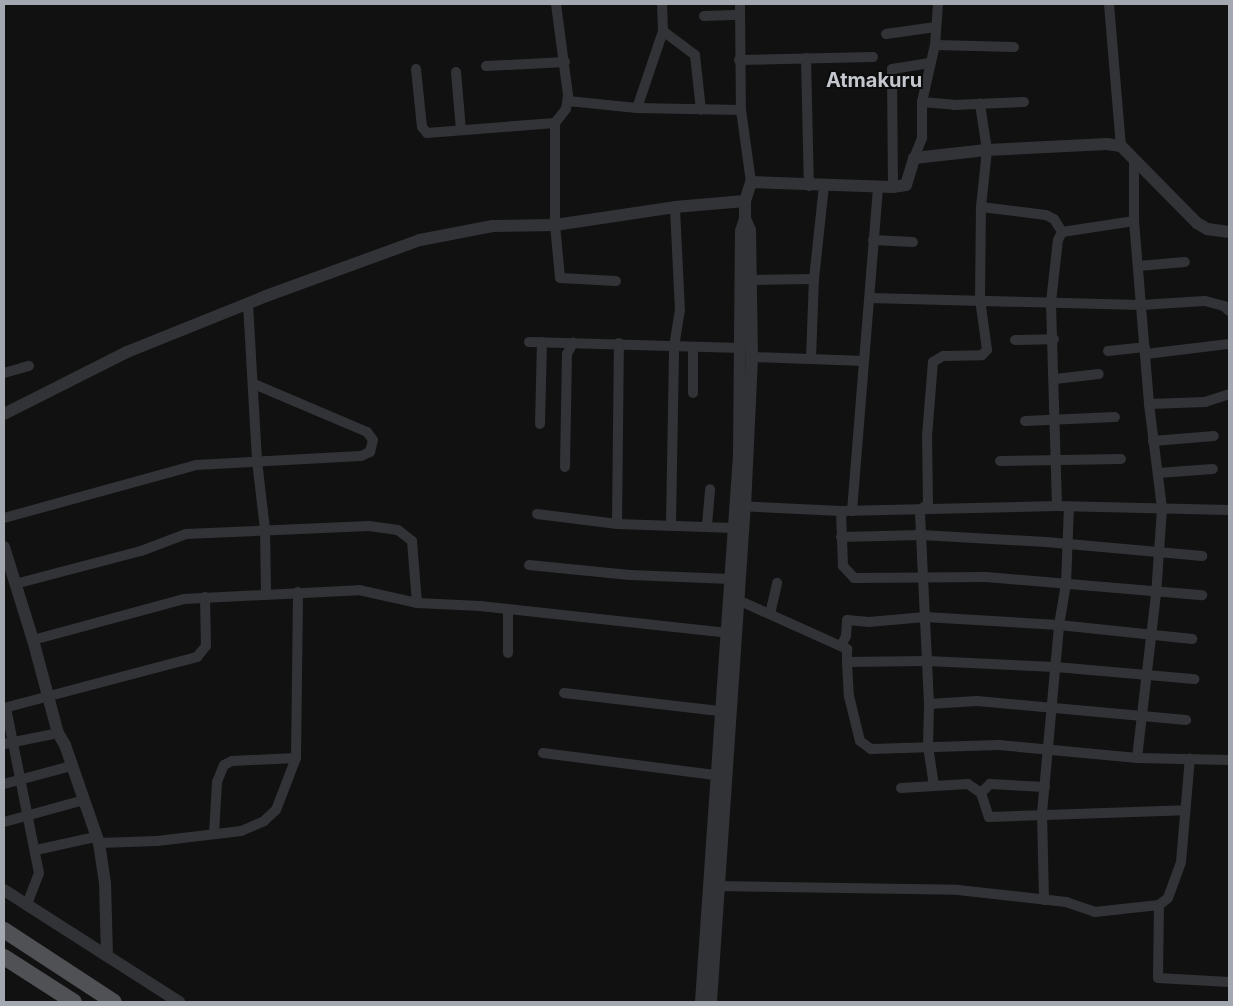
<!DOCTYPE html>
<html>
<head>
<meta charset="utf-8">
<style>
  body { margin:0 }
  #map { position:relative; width:1233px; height:1006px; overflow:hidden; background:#111112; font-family:Inter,sans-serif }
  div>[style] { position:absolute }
  .minor>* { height:10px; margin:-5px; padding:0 5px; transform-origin:5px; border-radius:5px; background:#323337 }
  .tertiary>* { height:12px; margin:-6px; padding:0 6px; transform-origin:6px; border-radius:6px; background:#323337 }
  .primary>* { height:16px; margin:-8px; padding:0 8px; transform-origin:8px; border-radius:8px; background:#4f5155 }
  span { translate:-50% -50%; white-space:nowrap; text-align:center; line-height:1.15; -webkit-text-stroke:4px #0c0c0d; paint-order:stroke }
  .quarter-label { font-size:20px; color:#c4c8ce; font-weight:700 }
  .frame { position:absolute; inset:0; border:5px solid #a4a9b1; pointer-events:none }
</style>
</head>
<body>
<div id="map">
  <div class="minor">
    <i style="left:556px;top:4px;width:92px;rotate:82.5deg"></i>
    <i style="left:568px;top:95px;width:14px;rotate:98deg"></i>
    <i style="left:566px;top:109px;width:18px;rotate:128deg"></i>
    <i style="left:555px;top:123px;width:102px;rotate:90deg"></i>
    <i style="left:555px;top:225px;width:53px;rotate:84.6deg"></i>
    <i style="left:560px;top:278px;width:56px;rotate:3.1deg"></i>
    <i style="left:740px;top:4px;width:106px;rotate:89.5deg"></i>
    <i style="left:741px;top:110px;width:73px;rotate:82.1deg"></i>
    <i style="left:1109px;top:4px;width:143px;rotate:85.2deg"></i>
    <i style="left:704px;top:16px;width:36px;rotate:-2deg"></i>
    <i style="left:663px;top:31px;width:40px;rotate:37deg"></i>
    <i style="left:695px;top:55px;width:55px;rotate:83.8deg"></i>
    <i style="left:886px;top:34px;width:50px;rotate:-8deg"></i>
    <i style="left:935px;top:45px;width:79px;rotate:1.5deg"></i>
    <i style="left:806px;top:58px;width:128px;rotate:88.7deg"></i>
    <i style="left:739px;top:60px;width:134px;rotate:-1.3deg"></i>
    <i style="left:486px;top:66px;width:79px;rotate:-2.9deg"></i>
    <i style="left:416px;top:69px;width:58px;rotate:84.1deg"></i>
    <i style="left:422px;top:127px;width:8px;rotate:50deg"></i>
    <i style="left:427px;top:133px;width:128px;rotate:-4.5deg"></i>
    <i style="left:456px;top:72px;width:58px;rotate:85.1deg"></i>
    <i style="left:568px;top:101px;width:69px;rotate:5.8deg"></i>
    <i style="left:637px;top:108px;width:104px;rotate:1.1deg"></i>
    <i style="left:922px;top:102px;width:32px;rotate:5deg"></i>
    <i style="left:954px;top:105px;width:70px;rotate:-2.5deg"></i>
    <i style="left:637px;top:108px;width:81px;rotate:-71.3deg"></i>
    <i style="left:663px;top:31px;width:27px;rotate:-92deg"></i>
    <i style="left:914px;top:158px;width:22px;rotate:-68deg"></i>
    <i style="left:922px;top:138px;width:36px;rotate:-90deg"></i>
    <i style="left:922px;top:102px;width:58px;rotate:-77.2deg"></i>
    <i style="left:935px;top:45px;width:41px;rotate:-85.8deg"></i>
    <i style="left:1134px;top:160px;width:61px;rotate:90deg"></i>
    <i style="left:1134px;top:221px;width:184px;rotate:85.3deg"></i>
    <i style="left:1149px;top:404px;width:106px;rotate:82.9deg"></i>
    <i style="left:1162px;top:509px;width:85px;rotate:94deg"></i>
    <i style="left:1156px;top:594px;width:165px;rotate:96.6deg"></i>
    <i style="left:893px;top:187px;width:118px;rotate:-90.5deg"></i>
    <i style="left:892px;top:69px;width:37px;rotate:-9deg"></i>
    <i style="left:981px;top:207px;width:65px;rotate:7deg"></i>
    <i style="left:1046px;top:215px;width:9px;rotate:27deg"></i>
    <i style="left:1054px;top:219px;width:15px;rotate:58deg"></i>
    <i style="left:873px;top:240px;width:40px;rotate:2.9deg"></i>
    <i style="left:1138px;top:266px;width:47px;rotate:-4.9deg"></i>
    <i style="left:751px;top:280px;width:63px;rotate:-0.9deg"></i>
    <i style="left:870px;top:298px;width:271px;rotate:1.5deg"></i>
    <i style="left:1141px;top:305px;width:64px;rotate:-3.6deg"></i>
    <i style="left:1205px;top:301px;width:20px;rotate:15deg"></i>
    <i style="left:1224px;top:306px;width:7px;rotate:45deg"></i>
    <i style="left:248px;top:304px;width:157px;rotate:86.7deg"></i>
    <i style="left:257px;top:461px;width:68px;rotate:83.3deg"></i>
    <i style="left:265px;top:529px;width:63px;rotate:89.1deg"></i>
    <i style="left:1015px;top:340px;width:39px;rotate:-1deg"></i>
    <i style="left:529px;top:342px;width:212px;rotate:1.6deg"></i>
    <i style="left:693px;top:349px;width:44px;rotate:90deg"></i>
    <i style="left:1108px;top:351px;width:37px;rotate:-6deg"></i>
    <i style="left:1146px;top:354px;width:84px;rotate:-6.9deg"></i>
    <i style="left:752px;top:357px;width:112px;rotate:2deg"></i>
    <i style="left:811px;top:359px;width:80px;rotate:-87.9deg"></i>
    <i style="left:814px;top:279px;width:94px;rotate:-83.9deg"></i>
    <i style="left:4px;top:373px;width:26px;rotate:-16deg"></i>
    <i style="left:1055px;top:379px;width:44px;rotate:-6.5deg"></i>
    <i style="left:1149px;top:404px;width:56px;rotate:-2deg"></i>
    <i style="left:1205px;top:402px;width:25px;rotate:-18deg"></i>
    <i style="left:1025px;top:421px;width:90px;rotate:-2.5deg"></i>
    <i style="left:540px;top:424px;width:82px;rotate:-88.6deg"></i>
    <i style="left:1153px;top:441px;width:61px;rotate:-4.7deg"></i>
    <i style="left:1000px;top:461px;width:121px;rotate:-0.9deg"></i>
    <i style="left:565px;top:467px;width:113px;rotate:-89deg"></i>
    <i style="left:567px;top:354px;width:13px;rotate:-61deg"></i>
    <i style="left:1158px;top:473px;width:55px;rotate:-4.2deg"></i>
    <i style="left:738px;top:506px;width:103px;rotate:2.8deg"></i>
    <i style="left:841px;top:511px;width:216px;rotate:-1.3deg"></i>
    <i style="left:1057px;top:506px;width:172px;rotate:1.3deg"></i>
    <i style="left:1057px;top:506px;width:204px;rotate:-91.7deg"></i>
    <i style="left:1051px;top:302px;width:62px;rotate:-83.6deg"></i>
    <i style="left:1058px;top:240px;width:9px;rotate:-63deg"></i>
    <i style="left:1062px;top:232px;width:73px;rotate:-8.7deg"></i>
    <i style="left:841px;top:511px;width:55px;rotate:87.9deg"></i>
    <i style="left:843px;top:566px;width:16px;rotate:47deg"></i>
    <i style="left:854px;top:578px;width:132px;rotate:-0.4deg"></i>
    <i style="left:986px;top:577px;width:217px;rotate:4.8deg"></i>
    <i style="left:852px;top:511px;width:325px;rotate:-85.4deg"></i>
    <i style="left:537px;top:514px;width:81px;rotate:7.1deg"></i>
    <i style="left:617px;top:524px;width:117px;rotate:2deg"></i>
    <i style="left:4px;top:518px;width:199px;rotate:-15.4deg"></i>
    <i style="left:196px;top:465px;width:165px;rotate:-3.1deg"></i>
    <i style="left:361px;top:456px;width:10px;rotate:-24deg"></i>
    <i style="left:370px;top:452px;width:12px;rotate:-76deg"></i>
    <i style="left:373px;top:440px;width:10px;rotate:-127deg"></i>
    <i style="left:367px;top:432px;width:123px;rotate:-157deg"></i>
    <i style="left:617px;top:524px;width:181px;rotate:-89.4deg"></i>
    <i style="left:671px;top:524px;width:177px;rotate:-89deg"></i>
    <i style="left:674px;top:347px;width:36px;rotate:-81deg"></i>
    <i style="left:680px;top:311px;width:104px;rotate:-92.8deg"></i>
    <i style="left:707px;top:525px;width:36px;rotate:-85deg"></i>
    <i style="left:841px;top:537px;width:80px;rotate:-1.4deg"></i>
    <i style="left:921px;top:535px;width:125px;rotate:3.2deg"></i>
    <i style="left:1046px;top:542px;width:157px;rotate:5.1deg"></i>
    <i style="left:529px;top:565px;width:101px;rotate:5.7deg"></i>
    <i style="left:630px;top:575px;width:101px;rotate:2.3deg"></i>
    <i style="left:15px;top:584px;width:130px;rotate:-14.7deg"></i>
    <i style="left:141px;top:551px;width:48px;rotate:-20.7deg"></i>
    <i style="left:186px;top:534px;width:183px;rotate:-2.5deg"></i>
    <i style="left:369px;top:526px;width:29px;rotate:8deg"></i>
    <i style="left:398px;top:530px;width:18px;rotate:38deg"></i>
    <i style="left:412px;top:541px;width:62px;rotate:85.4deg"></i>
    <i style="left:738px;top:600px;width:120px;rotate:24.2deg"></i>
    <i style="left:847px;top:649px;width:13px;rotate:90deg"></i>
    <i style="left:847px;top:662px;width:80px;rotate:-0.7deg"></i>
    <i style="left:927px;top:661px;width:129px;rotate:2.7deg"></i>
    <i style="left:1056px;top:667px;width:139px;rotate:5deg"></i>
    <i style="left:508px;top:610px;width:43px;rotate:90deg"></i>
    <i style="left:770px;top:614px;width:32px;rotate:-77deg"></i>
    <i style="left:33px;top:640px;width:156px;rotate:-15.2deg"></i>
    <i style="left:184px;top:599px;width:175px;rotate:-2.9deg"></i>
    <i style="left:359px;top:590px;width:59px;rotate:12.6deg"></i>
    <i style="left:417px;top:603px;width:63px;rotate:2.7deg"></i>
    <i style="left:480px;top:606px;width:249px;rotate:6.2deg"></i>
    <i style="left:841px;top:646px;width:11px;rotate:-63deg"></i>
    <i style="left:846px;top:636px;width:16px;rotate:-86deg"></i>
    <i style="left:847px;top:620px;width:22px;rotate:5deg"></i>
    <i style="left:869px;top:622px;width:56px;rotate:-5.1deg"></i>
    <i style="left:925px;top:617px;width:134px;rotate:3.4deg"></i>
    <i style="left:1059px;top:625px;width:134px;rotate:6deg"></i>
    <i style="left:847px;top:662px;width:34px;rotate:87deg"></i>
    <i style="left:849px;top:696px;width:46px;rotate:76.3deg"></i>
    <i style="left:860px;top:741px;width:14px;rotate:36deg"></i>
    <i style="left:871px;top:749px;width:128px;rotate:-1.8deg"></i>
    <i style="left:999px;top:745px;width:139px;rotate:5.4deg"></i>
    <i style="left:1137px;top:758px;width:92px;rotate:1.2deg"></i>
    <i style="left:564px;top:693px;width:156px;rotate:6.6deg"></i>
    <i style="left:929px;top:704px;width:48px;rotate:-3.6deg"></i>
    <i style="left:977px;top:701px;width:210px;rotate:5.2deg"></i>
    <i style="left:4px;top:708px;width:200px;rotate:-14.8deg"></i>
    <i style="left:197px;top:657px;width:14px;rotate:-51deg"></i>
    <i style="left:206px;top:646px;width:49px;rotate:-91.2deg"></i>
    <i style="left:6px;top:708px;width:168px;rotate:78.7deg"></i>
    <i style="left:39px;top:873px;width:34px;rotate:111deg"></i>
    <i style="left:4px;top:744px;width:55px;rotate:-11.5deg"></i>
    <i style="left:543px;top:753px;width:173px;rotate:7.3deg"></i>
    <i style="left:4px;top:784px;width:69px;rotate:-15deg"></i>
    <i style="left:934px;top:786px;width:40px;rotate:-98.5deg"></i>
    <i style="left:928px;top:746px;width:42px;rotate:-88.6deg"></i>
    <i style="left:929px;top:704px;width:194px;rotate:-92.7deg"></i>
    <i style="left:920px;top:510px;width:10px;rotate:-37deg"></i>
    <i style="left:928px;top:504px;width:68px;rotate:-90.8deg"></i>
    <i style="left:927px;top:436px;width:74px;rotate:-85.4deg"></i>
    <i style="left:933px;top:362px;width:12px;rotate:-31deg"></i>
    <i style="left:943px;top:356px;width:39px;rotate:-1deg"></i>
    <i style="left:982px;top:355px;width:7px;rotate:-45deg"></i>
    <i style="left:987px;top:350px;width:51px;rotate:-97.8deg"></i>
    <i style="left:980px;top:299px;width:92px;rotate:-89.4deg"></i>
    <i style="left:981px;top:207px;width:57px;rotate:-84deg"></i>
    <i style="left:987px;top:150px;width:47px;rotate:-98.7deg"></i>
    <i style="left:901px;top:788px;width:67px;rotate:-3.4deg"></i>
    <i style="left:968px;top:784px;width:16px;rotate:35deg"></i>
    <i style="left:981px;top:793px;width:13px;rotate:-45deg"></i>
    <i style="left:990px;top:784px;width:55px;rotate:3.1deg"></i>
    <i style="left:981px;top:793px;width:25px;rotate:72deg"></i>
    <i style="left:989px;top:817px;width:196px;rotate:-2deg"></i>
    <i style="left:4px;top:822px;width:83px;rotate:-15.4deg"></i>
    <i style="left:214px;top:834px;width:52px;rotate:-86.7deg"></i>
    <i style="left:217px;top:782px;width:18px;rotate:-68deg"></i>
    <i style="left:224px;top:765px;width:9px;rotate:-27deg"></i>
    <i style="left:232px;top:761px;width:64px;rotate:-2.7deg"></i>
    <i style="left:99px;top:843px;width:58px;rotate:-2deg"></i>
    <i style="left:157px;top:841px;width:85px;rotate:-6.8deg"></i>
    <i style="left:241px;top:831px;width:25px;rotate:-23deg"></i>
    <i style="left:264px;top:821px;width:16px;rotate:-43deg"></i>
    <i style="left:276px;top:810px;width:56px;rotate:-69deg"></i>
    <i style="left:296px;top:758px;width:166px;rotate:-89.3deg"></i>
    <i style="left:36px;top:850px;width:60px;rotate:-12.4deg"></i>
    <i style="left:712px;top:886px;width:246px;rotate:0.9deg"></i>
    <i style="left:958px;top:890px;width:109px;rotate:6.3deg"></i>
    <i style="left:1066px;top:902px;width:31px;rotate:19deg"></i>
    <i style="left:1095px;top:912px;width:64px;rotate:-6.2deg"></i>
    <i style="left:1159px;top:905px;width:11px;rotate:-38deg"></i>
    <i style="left:1168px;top:898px;width:38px;rotate:-70deg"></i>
    <i style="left:1181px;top:862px;width:104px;rotate:-85.1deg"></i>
    <i style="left:1044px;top:900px;width:87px;rotate:-91.3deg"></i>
    <i style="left:1042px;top:813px;width:189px;rotate:-84.8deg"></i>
    <i style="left:1059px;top:625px;width:42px;rotate:-80.3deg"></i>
    <i style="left:1066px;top:584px;width:77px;rotate:-87.8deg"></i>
    <i style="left:1159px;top:905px;width:73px;rotate:90.8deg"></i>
    <i style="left:1158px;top:978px;width:71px;rotate:3.2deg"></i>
  </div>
  <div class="tertiary">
    <i style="left:4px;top:414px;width:138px;rotate:-26.8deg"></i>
    <i style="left:127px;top:352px;width:150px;rotate:-21.9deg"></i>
    <i style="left:266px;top:296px;width:164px;rotate:-20deg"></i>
    <i style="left:420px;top:240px;width:74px;rotate:-10.9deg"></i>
    <i style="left:493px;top:226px;width:62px;rotate:-0.9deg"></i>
    <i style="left:555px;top:225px;width:121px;rotate:-8.5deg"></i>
    <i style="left:675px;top:207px;width:70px;rotate:-4.9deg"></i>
    <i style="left:4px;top:547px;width:97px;rotate:72.7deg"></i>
    <i style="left:33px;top:640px;width:96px;rotate:75deg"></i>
    <i style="left:58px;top:733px;width:14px;rotate:60deg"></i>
    <i style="left:65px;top:745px;width:104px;rotate:70.9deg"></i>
    <i style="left:99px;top:843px;width:40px;rotate:81.5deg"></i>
    <i style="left:105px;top:883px;width:73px;rotate:88.4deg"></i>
    <i style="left:4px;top:890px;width:208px;rotate:32.6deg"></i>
    <i style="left:701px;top:1002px;width:548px;rotate:-86.03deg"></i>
    <i style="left:739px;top:455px;width:224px;rotate:-89.5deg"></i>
    <i style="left:741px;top:231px;width:13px;rotate:-72deg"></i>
    <i style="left:711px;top:1002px;width:496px;rotate:-86.1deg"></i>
    <i style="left:745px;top:507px;width:150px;rotate:-87.3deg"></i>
    <i style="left:752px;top:357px;width:127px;rotate:-90.9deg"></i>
    <i style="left:750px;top:230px;width:12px;rotate:-114deg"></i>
    <i style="left:745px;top:219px;width:18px;rotate:-90deg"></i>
    <i style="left:745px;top:201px;width:20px;rotate:-72deg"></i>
    <i style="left:751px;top:182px;width:142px;rotate:2deg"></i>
    <i style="left:893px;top:187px;width:13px;rotate:-9deg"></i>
    <i style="left:906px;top:185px;width:28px;rotate:-73deg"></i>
    <i style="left:914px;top:158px;width:73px;rotate:-6.3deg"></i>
    <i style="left:987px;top:150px;width:120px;rotate:-2.9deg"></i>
    <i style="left:1107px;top:144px;width:14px;rotate:8deg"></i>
    <i style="left:1121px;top:146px;width:108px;rotate:45.4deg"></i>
    <i style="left:1197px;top:223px;width:12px;rotate:31deg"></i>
    <i style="left:1207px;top:229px;width:22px;rotate:8deg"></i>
  </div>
  <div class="primary">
    <i style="left:4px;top:930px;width:131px;rotate:33.2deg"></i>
    <i style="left:4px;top:957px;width:83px;rotate:32.7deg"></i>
  </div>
  <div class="quarter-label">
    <span style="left:874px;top:80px">Atmakuru</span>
  </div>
  <div class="frame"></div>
</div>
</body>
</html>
